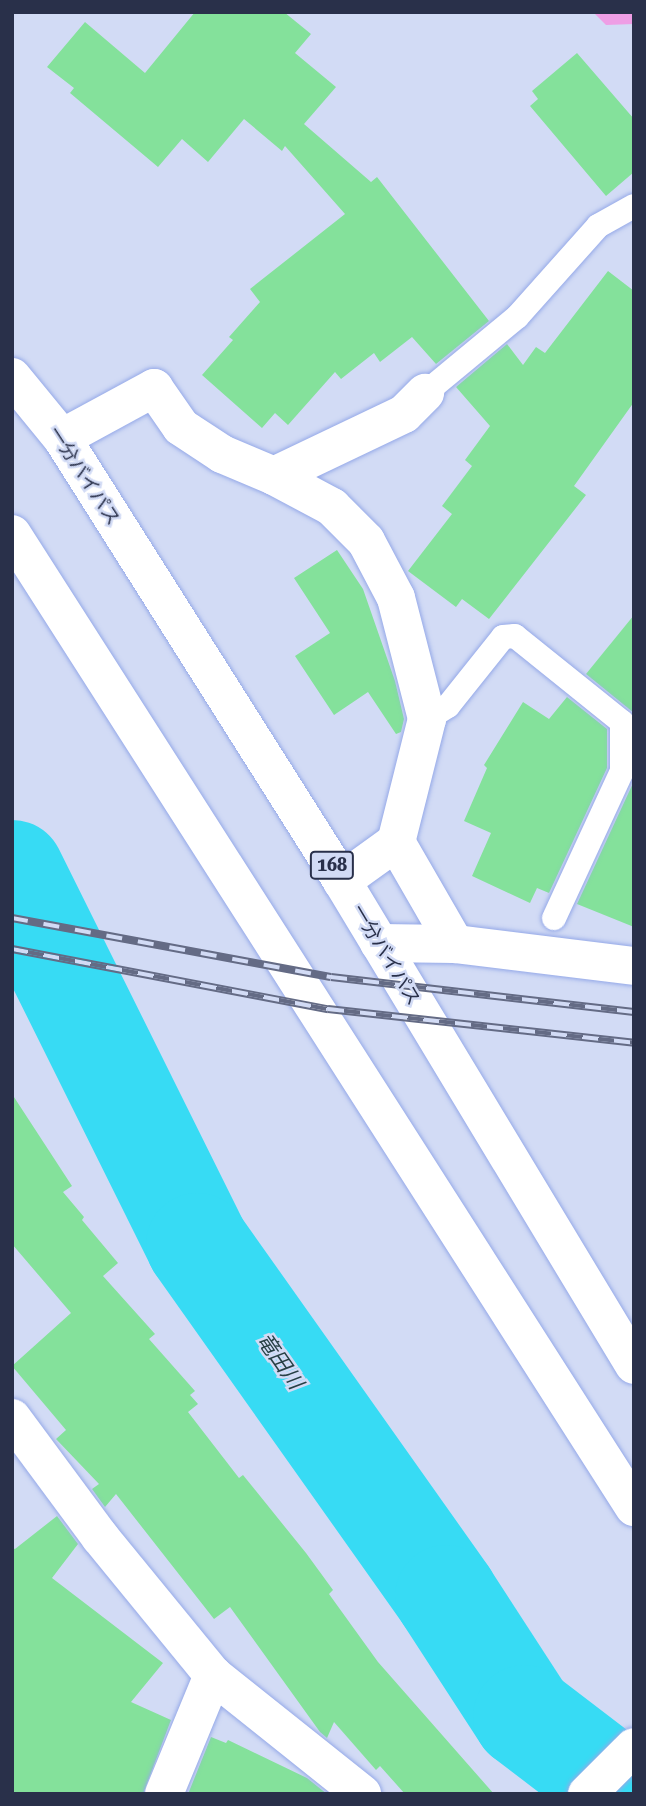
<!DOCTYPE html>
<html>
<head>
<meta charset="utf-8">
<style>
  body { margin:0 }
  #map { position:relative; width:646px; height:1806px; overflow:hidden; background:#d2dbf5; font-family:"Roboto Serif","Noto Sans JP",serif }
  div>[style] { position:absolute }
  .green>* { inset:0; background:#ee9ee5 }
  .river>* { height:103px; margin:-51.5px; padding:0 51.5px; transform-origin:51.5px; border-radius:51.5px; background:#37dbf4 }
  .building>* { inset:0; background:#84e19b }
  .roads { filter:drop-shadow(0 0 2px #95a9e8) drop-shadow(0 0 2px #95a9e8) }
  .lane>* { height:24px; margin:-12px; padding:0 12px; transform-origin:12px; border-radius:12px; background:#fff }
  .street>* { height:38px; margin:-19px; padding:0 19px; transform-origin:19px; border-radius:19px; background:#fff }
  .highway>* { height:38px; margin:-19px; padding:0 19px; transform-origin:19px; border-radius:19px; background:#fff }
  .rail>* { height:8px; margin-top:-4px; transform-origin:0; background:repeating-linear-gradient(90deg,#d2dbf5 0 16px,#646b85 0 32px); box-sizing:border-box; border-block:2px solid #646b85 }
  span { translate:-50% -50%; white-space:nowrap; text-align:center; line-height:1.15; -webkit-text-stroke:5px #d2dbf5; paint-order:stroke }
  .shield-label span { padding:2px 5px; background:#d2dbf5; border:2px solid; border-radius:5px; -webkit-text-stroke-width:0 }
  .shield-label { font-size:18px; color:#29304a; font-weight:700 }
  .street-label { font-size:19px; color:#29304a }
  .water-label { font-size:21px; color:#274045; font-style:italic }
  .frame { position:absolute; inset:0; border:14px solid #29304a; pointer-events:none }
</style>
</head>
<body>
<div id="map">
  <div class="green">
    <i style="clip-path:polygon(593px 12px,634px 12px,634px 24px,606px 25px)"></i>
  </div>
  <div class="river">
    <i style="left:12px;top:871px;width:416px;rotate:63.6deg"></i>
    <i style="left:197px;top:1244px;width:431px;rotate:54.7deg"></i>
    <i style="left:446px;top:1596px;width:143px;rotate:57deg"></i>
    <i style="left:524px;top:1716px;width:128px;rotate:37.4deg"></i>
  </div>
  <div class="building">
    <i style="clip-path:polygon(195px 12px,284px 12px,311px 34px,295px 53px,336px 87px,304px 124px,371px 182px,377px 177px,489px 321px,436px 364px,412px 337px,380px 362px,374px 353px,341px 379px,335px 372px,288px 425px,275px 413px,262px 428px,202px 375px,233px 340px,229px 337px,260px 302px,250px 289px,345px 214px,285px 146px,282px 151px,244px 119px,208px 162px,182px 139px,158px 167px,70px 93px,74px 88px,47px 67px,85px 22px,145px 73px)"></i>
    <i style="clip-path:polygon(577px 53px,634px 119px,634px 172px,606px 196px,530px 106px,538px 99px,532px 91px)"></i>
    <i style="clip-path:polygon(608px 271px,634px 291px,634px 402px,574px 486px,586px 495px,489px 619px,462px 599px,456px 607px,408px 571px,452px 514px,442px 506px,472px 466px,465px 460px,490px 426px,456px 387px,507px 344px,523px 365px,536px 347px,545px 353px)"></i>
    <i style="clip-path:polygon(337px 550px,363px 589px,395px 681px,404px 719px,401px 732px,396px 734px,368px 692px,334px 715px,295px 656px,330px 633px,294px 578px)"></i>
    <i style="clip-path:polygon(634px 615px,634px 713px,586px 674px)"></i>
    <i style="clip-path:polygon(567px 697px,607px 729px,607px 768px,549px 893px,537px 888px,530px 903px,472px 876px,491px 833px,464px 821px,487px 768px,484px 765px,523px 702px,549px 719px)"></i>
    <i style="clip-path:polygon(634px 781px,634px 927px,577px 904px)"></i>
    <i style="clip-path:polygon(12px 1094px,72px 1186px,63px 1192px,84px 1217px,82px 1220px,118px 1263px,103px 1276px,155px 1334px,149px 1339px,195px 1391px,190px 1395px,198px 1404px,188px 1412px,239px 1478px,243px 1475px,306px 1553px,333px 1590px,329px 1594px,378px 1662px,494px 1794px,405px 1794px,380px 1766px,376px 1770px,334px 1722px,327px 1738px,320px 1732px,230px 1607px,214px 1619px,116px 1494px,105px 1507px,92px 1489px,99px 1484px,56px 1439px,66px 1430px,12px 1366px,71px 1313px,12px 1244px)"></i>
    <i style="clip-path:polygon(57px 1516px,78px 1544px,52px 1578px,163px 1663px,131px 1702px,171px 1720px,143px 1794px,12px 1794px,12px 1548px,15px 1549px)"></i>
    <i style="clip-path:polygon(211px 1737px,226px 1743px,228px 1740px,307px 1778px,327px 1794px,188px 1794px)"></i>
  </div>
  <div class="roads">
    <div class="lane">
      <i style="left:425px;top:393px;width:119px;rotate:-39.6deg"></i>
      <i style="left:517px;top:317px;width:122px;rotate:-48.3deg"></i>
      <i style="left:598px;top:226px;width:41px;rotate:-29.1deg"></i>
      <i style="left:427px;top:719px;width:25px;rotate:-32deg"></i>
      <i style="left:448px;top:706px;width:88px;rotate:-51.4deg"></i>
      <i style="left:503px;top:637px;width:12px;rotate:-5deg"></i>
      <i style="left:515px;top:636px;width:137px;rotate:38.8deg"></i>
      <i style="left:622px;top:722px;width:49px;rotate:90deg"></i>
      <i style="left:622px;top:771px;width:162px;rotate:114.8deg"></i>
    </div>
    <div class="street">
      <i style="left:62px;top:438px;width:105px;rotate:-28.5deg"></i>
      <i style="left:154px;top:388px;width:47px;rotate:55.3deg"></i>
      <i style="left:181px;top:427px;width:49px;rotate:33.4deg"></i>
      <i style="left:222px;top:454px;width:56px;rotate:22.9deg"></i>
      <i style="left:274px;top:476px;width:66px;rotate:28.1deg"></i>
      <i style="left:332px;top:507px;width:48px;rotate:45deg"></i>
      <i style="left:366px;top:541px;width:64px;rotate:62.2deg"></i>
      <i style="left:396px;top:598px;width:125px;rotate:75.6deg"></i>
      <i style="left:427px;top:719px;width:127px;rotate:104.1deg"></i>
      <i style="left:396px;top:842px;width:67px;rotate:144.2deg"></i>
      <i style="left:274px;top:476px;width:144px;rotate:-25.5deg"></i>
      <i style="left:404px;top:414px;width:30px;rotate:-45deg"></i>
      <i style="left:396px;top:842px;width:118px;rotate:60deg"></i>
      <i style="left:379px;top:943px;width:76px;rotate:0.8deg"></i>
      <i style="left:455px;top:944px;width:180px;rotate:7deg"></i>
      <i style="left:12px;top:1418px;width:148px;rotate:53.5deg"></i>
      <i style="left:100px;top:1537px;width:178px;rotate:50.7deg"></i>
      <i style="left:213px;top:1675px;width:191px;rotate:38.6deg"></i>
      <i style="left:164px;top:1794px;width:129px;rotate:-67.6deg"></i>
      <i style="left:587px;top:1794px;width:66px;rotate:-45deg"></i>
    </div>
    <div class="highway">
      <i style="left:12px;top:377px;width:79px;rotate:50.7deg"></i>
      <i style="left:62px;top:438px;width:524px;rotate:57.7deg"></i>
      <i style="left:342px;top:881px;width:565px;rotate:58.9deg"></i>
      <i style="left:12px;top:534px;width:1155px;rotate:57.41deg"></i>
    </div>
  </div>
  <div class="rail">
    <i style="left:12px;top:918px;width:324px;rotate:10.5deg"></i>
    <i style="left:331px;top:977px;width:305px;rotate:6.6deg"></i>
    <i style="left:12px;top:949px;width:322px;rotate:10.8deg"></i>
    <i style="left:328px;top:1009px;width:308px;rotate:6.3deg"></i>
  </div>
  <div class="shield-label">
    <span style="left:332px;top:865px">168</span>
  </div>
  <div class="street-label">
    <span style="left:84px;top:476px;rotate:57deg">一分バイパス</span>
    <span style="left:386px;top:955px;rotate:59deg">一分バイパス</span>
  </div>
  <div class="water-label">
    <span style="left:280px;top:1361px;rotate:55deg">竜田川</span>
  </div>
  <div class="frame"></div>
</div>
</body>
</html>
